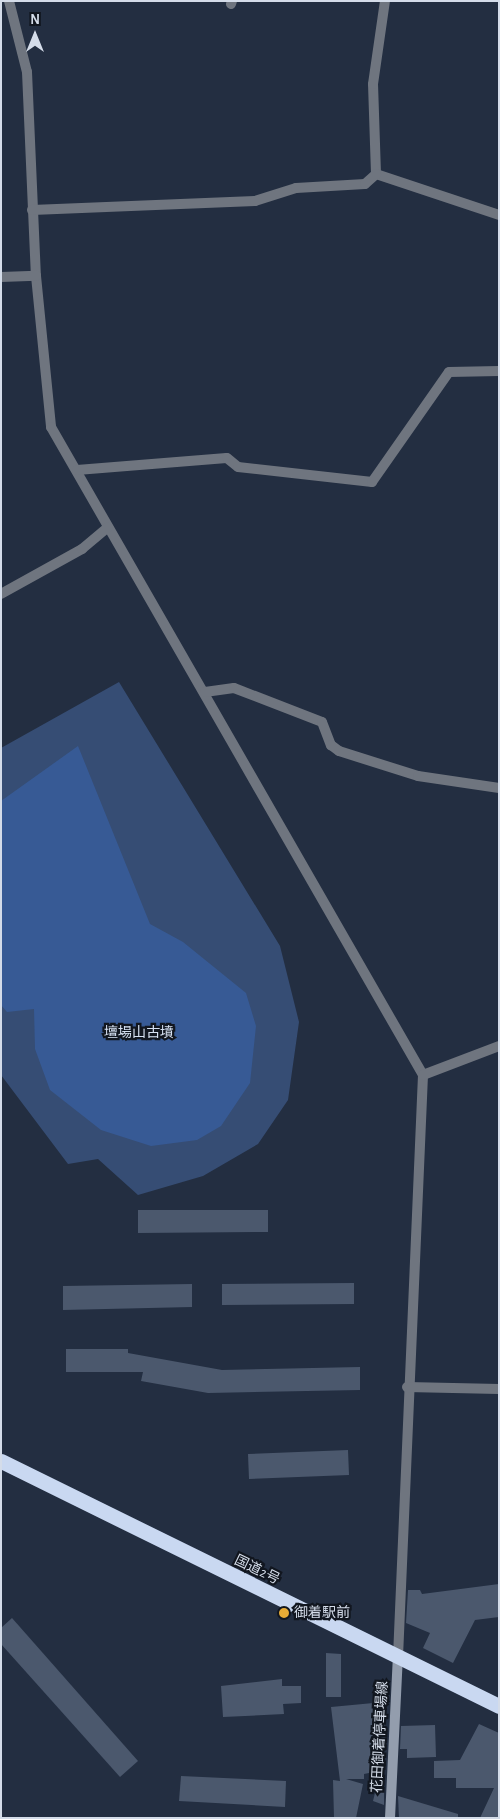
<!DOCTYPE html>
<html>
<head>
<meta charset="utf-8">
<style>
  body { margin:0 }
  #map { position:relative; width:500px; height:1819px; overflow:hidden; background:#232e41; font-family:"Alegreya Sans","Noto Sans JP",sans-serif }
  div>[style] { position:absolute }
  .green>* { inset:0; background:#364d74 }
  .forest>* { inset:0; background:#375a95 }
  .building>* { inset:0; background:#4b586d }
  .street>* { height:10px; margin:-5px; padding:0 5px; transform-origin:5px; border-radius:5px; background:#6f757f }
  .secondary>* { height:10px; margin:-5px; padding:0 5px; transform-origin:5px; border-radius:5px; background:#939dad }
  .highway>* { height:15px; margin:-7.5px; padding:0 7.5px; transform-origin:7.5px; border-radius:7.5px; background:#c9d8f1 }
  .dots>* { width:14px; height:14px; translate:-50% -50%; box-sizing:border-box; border:2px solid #11161f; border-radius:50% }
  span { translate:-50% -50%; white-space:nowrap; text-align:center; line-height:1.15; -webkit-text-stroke:4.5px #11161f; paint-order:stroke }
  .park-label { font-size:14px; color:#d6e1f2 }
  .street-label { font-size:14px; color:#d4dce9 }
  .poi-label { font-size:14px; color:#d4dce9 }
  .left { translate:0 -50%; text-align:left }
  .frame { position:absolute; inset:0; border:2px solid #d4dce9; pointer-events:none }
  .north { position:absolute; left:10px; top:10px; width:50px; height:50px; -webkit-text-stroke:4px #11161f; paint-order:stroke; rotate:0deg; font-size:14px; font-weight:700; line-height:20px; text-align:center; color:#d4dce9 }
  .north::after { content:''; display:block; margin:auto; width:18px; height:22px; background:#d4dce9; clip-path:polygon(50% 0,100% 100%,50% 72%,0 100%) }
</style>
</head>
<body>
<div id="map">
  <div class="green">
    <i style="clip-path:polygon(119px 682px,280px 946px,299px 1022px,288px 1100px,258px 1144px,203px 1176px,138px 1195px,98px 1159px,68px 1164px,1px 1075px,1px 748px)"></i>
  </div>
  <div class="forest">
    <i style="clip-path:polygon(78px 746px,150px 924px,183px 942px,246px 993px,256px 1026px,250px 1083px,221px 1126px,197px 1140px,151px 1146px,101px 1130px,50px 1090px,35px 1049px,34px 1009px,7px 1012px,1px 1005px,1px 801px)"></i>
  </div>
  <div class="building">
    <i style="clip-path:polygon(138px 1210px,268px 1210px,268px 1232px,138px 1233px)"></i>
    <i style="clip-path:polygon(354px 1283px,354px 1304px,222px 1305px,222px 1284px)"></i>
    <i style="clip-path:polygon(192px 1284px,192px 1307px,63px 1310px,63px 1286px)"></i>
    <i style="clip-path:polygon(66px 1349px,128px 1349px,128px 1353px,222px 1370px,360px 1367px,360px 1390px,208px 1393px,141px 1381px,143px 1372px,66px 1372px)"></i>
    <i style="clip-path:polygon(348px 1450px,349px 1475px,249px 1479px,248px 1454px)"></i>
    <i style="clip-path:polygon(499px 1584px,499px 1617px,475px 1620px,453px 1663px,423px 1648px,430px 1633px,406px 1623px,408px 1590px,420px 1590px,422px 1594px)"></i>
    <i style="clip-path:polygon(12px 1618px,138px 1761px,120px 1777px,1px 1644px,1px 1628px)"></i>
    <i style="clip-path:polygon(326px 1653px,341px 1654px,341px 1697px,326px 1697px)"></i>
    <i style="clip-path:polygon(282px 1679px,282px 1686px,301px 1686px,301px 1703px,283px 1704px,284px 1714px,223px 1717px,221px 1686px)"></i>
    <i style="clip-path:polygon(384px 1702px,386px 1750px,375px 1751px,374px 1772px,364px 1774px,364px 1779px,346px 1779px,363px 1784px,356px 1818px,334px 1818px,333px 1780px,340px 1781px,331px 1707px)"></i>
    <i style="clip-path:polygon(479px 1724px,499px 1733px,499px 1818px,480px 1818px,494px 1788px,456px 1788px,456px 1778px,434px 1778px,434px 1761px,460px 1760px)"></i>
    <i style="clip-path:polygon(435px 1725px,436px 1757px,407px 1758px,407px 1749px,400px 1749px,401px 1726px)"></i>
    <i style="clip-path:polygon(181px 1776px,286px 1781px,285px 1807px,179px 1801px)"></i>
    <i style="clip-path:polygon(376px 1789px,384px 1792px,384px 1805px,373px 1801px)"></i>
    <i style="clip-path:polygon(398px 1796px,458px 1814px,458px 1818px,399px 1818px)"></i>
  </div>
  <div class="street">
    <i style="left:9px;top:1px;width:73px;rotate:75.8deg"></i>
    <i style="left:27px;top:72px;width:204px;rotate:87.5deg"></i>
    <i style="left:36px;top:276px;width:152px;rotate:84.3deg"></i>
    <i style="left:51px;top:427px;width:747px;rotate:60.14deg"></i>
    <i style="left:423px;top:1075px;width:583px;rotate:92.46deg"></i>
    <i style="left:231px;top:4px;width:3px;rotate:-72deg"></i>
    <i style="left:376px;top:174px;width:90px;rotate:-91.9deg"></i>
    <i style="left:373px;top:84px;width:84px;rotate:-81.8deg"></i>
    <i style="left:376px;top:174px;width:130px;rotate:18.4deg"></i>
    <i style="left:32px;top:210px;width:223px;rotate:-2.3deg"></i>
    <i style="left:255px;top:201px;width:43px;rotate:-17.6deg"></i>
    <i style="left:296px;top:188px;width:69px;rotate:-3.3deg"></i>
    <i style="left:365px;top:184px;width:15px;rotate:-42deg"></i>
    <i style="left:1px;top:277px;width:35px;rotate:-2deg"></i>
    <i style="left:77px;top:470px;width:150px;rotate:-4.6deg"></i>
    <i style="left:227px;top:458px;width:14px;rotate:39deg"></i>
    <i style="left:238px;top:467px;width:135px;rotate:6.4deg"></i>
    <i style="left:372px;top:482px;width:134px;rotate:-55deg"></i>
    <i style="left:449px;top:372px;width:50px;rotate:-1.1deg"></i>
    <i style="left:1px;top:594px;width:93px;rotate:-29.1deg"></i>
    <i style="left:82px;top:549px;width:33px;rotate:-40deg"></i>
    <i style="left:205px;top:692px;width:29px;rotate:-8deg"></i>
    <i style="left:234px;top:688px;width:94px;rotate:21.1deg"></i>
    <i style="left:322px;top:722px;width:25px;rotate:69deg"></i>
    <i style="left:331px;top:745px;width:10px;rotate:37deg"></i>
    <i style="left:339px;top:751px;width:83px;rotate:17.6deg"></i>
    <i style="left:418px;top:776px;width:82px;rotate:8.4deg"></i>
    <i style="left:423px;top:1075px;width:81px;rotate:-20.9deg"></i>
    <i style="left:407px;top:1387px;width:92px;rotate:1.2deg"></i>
  </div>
  <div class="secondary">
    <i style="left:390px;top:1818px;width:161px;rotate:-87.2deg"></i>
  </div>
  <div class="highway">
    <i style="left:1px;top:1461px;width:555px;rotate:26.2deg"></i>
  </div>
  <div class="dots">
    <i style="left:284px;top:1613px;background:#e7ac36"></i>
  </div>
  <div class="park-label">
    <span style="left:139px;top:1033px">壇場山古墳</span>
  </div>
  <div class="street-label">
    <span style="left:257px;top:1570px;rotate:26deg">国道2号</span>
    <span style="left:380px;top:1737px;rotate:-87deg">花田御着停車場線</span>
  </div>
  <div class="poi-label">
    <span class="left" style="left:294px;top:1613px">御着駅前</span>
  </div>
  <div class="frame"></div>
  <div class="north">N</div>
</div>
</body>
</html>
